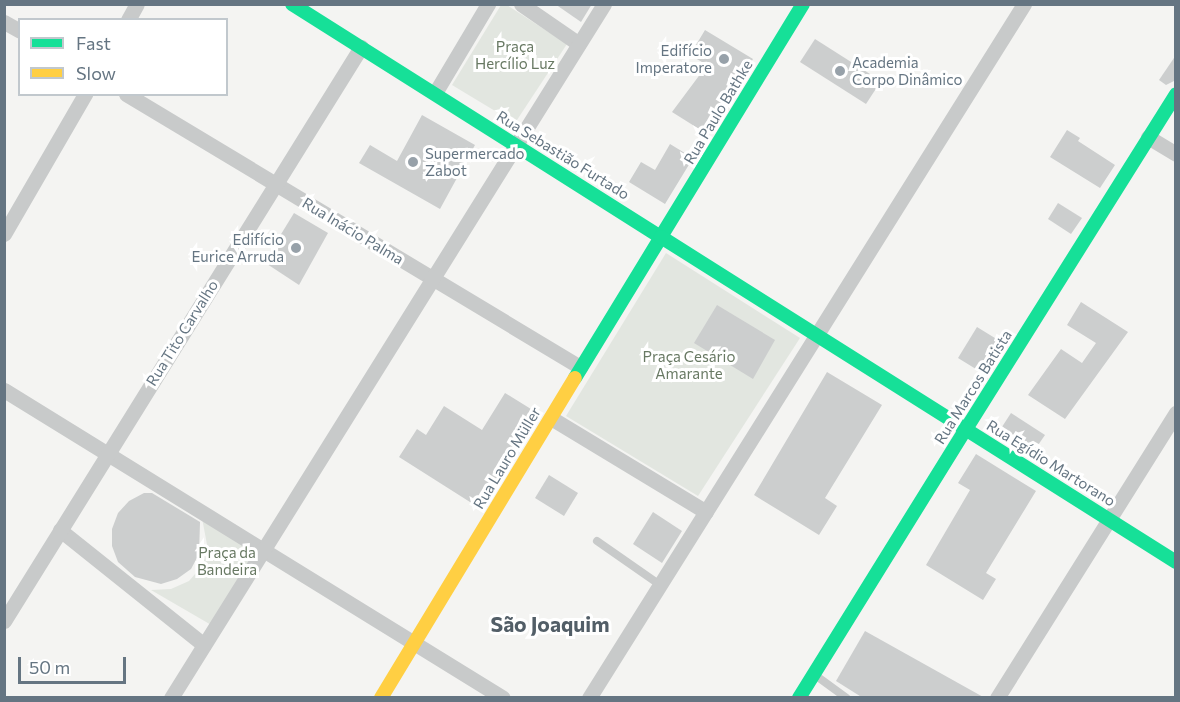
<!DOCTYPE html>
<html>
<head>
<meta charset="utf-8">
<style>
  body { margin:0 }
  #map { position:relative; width:1180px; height:702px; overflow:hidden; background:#f4f4f2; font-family:Commissioner,sans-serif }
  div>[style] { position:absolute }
  .green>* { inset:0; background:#e2e6e0 }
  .building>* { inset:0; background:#cccece }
  .lane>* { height:8px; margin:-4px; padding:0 4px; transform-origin:4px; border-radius:4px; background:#c8caca }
  .street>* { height:15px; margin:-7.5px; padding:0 7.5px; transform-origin:7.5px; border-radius:7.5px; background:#c8caca }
  .fast>* { height:14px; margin:-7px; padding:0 7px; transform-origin:7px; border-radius:7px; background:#16e098 }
  .slow>* { height:14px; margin:-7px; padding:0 7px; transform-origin:7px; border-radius:7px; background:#ffcf43 }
  .dots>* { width:16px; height:16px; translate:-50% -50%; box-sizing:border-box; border:3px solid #fff; border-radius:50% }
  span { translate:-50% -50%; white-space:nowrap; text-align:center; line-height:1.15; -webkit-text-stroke:6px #fff; paint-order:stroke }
  .park-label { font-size:15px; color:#687963 }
  .poi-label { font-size:15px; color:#657582 }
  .right { translate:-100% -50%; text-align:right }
  .left { translate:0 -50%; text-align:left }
  .street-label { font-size:15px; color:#657582 }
  .district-label { font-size:21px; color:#525e67; font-weight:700 }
  .frame { position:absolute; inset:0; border:6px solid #657582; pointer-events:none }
  .legend { position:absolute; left:18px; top:18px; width:210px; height:78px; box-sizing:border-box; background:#fff; border:2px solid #c1c8cd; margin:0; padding:8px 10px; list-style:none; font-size:18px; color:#657582 }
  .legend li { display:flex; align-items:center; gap:12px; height:30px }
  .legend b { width:30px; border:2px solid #c1c8cd }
  .scale { position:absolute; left:18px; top:657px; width:108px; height:27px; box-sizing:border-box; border:3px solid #657582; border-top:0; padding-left:8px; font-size:18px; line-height:21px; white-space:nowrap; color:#657582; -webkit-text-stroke:4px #fff; paint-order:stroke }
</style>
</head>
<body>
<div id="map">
  <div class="green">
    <i style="clip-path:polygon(501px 5px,507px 5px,567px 44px,515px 123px,452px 85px)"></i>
    <i style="clip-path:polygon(666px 253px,800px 338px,698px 496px,566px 416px)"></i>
    <i style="clip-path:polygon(202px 518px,258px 553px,213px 626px,151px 590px,171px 589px,189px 581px,202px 566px,208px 550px)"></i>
  </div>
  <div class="building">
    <i style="clip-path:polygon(555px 4px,592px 4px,581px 22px)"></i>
    <i style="clip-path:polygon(705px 30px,753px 59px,707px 134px,672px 112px,707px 65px,690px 55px)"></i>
    <i style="clip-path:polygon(815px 39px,881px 81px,866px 104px,800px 62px)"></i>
    <i style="clip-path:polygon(1176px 55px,1176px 80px,1166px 85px,1159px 80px)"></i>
    <i style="clip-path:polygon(422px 115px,475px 145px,440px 209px,359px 163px,370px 145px,397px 161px)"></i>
    <i style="clip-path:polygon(1067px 130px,1080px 138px,1078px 141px,1115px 165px,1100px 188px,1050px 157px)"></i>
    <i style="clip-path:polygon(670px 144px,693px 158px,665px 204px,629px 182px,641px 162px,655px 170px)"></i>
    <i style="clip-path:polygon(1058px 203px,1082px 218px,1071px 234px,1048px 219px)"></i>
    <i style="clip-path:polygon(294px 213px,328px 233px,299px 285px,264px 262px)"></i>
    <i style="clip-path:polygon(1081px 302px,1128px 332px,1065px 419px,1028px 395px,1061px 349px,1082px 363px,1096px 343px,1067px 325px)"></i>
    <i style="clip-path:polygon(717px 305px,775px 340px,753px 379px,694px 343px)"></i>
    <i style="clip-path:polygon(977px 327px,1003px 343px,984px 374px,958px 358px)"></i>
    <i style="clip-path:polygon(827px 372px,882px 405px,825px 498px,837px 506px,819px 535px,754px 495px)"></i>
    <i style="clip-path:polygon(505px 393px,539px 414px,481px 509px,399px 457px,417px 429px,426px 435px,444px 406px,482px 430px)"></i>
    <i style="clip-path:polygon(1011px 413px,1045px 435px,1032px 454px,998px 433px)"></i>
    <i style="clip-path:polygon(976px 454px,1036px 491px,986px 573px,996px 579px,983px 600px,926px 565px,970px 490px,958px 483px)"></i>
    <i style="clip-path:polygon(549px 475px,578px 493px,564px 516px,535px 498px)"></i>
    <i style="clip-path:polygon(144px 493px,152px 493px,200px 522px,199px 554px,191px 569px,177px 579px,161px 584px,135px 577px,118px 562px,112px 546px,112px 529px,118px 513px,129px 501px)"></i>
    <i style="clip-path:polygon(653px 512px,682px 531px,662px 563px,633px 544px)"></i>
    <i style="clip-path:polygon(865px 631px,985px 698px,863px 698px,836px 681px)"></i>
  </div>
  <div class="lane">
    <i style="left:597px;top:541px;width:77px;rotate:34.9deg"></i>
    <i style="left:815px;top:675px;width:39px;rotate:36deg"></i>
  </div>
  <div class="street">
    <i style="left:521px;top:4px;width:70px;rotate:34.6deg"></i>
    <i style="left:128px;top:20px;width:18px;rotate:-61deg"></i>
    <i style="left:4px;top:22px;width:18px;rotate:29deg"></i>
    <i style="left:435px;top:93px;width:104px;rotate:-59.2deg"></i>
    <i style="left:126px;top:94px;width:530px;rotate:31.02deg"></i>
    <i style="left:1148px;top:137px;width:33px;rotate:31deg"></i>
    <i style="left:4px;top:234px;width:162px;rotate:-59.9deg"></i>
    <i style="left:4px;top:390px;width:586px;rotate:31.68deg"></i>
    <i style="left:551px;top:418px;width:181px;rotate:31.2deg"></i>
    <i style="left:60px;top:530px;width:184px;rotate:38.6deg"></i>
    <i style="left:4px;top:621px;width:676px;rotate:-58.12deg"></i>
    <i style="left:171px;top:698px;width:818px;rotate:-58.04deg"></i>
    <i style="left:589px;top:698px;width:819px;rotate:-57.92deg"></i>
    <i style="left:997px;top:698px;width:337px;rotate:-57.9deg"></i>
  </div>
  <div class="fast">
    <i style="left:292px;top:4px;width:436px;rotate:32.3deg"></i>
    <i style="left:661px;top:237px;width:165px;rotate:121.4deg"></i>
    <i style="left:803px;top:4px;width:273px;rotate:121.4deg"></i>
    <i style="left:661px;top:237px;width:609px;rotate:32.25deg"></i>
    <i style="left:966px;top:429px;width:395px;rotate:-57.9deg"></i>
    <i style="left:799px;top:698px;width:317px;rotate:-58.2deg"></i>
  </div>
  <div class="slow">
    <i style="left:381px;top:698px;width:374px;rotate:-58.8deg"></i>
  </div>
  <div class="dots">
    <i style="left:724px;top:59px;background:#97a1a9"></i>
    <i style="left:840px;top:71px;background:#97a1a9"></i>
    <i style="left:413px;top:162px;background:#97a1a9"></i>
    <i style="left:296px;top:248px;background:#97a1a9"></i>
  </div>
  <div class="park-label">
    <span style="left:515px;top:55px">Praça<br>Hercílio Luz</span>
    <span style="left:689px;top:365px">Praça Cesário<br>Amarante</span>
    <span style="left:227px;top:561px">Praça da<br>Bandeira</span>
  </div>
  <div class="poi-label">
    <span class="right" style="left:712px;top:59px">Edifício<br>Imperatore</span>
    <span class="left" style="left:852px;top:71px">Academia<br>Corpo Dinâmico</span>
    <span class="left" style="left:425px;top:162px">Supermercado<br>Zabot</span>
    <span class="right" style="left:284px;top:248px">Edifício<br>Eurice Arruda</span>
  </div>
  <div class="street-label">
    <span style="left:718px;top:112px;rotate:-59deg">Rua Paulo Bathke</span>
    <span style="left:563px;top:155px;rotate:32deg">Rua Sebastião Furtado</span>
    <span style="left:353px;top:231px;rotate:31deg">Rua Inácio Palma</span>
    <span style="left:182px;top:333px;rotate:-58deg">Rua Tito Carvalho</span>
    <span style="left:973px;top:387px;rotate:-58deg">Rua Marcos Batista</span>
    <span style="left:507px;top:458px;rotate:-59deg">Rua Lauro Müller</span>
    <span style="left:1051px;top:463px;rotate:32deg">Rua Egídio Martorano</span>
  </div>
  <div class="district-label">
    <span style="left:550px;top:624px">São Joaquim</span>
  </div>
  <div class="frame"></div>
  <ul class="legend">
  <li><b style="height:8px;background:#16e098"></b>Fast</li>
  <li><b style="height:8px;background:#ffcf43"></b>Slow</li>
  </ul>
  <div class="scale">50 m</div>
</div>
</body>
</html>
